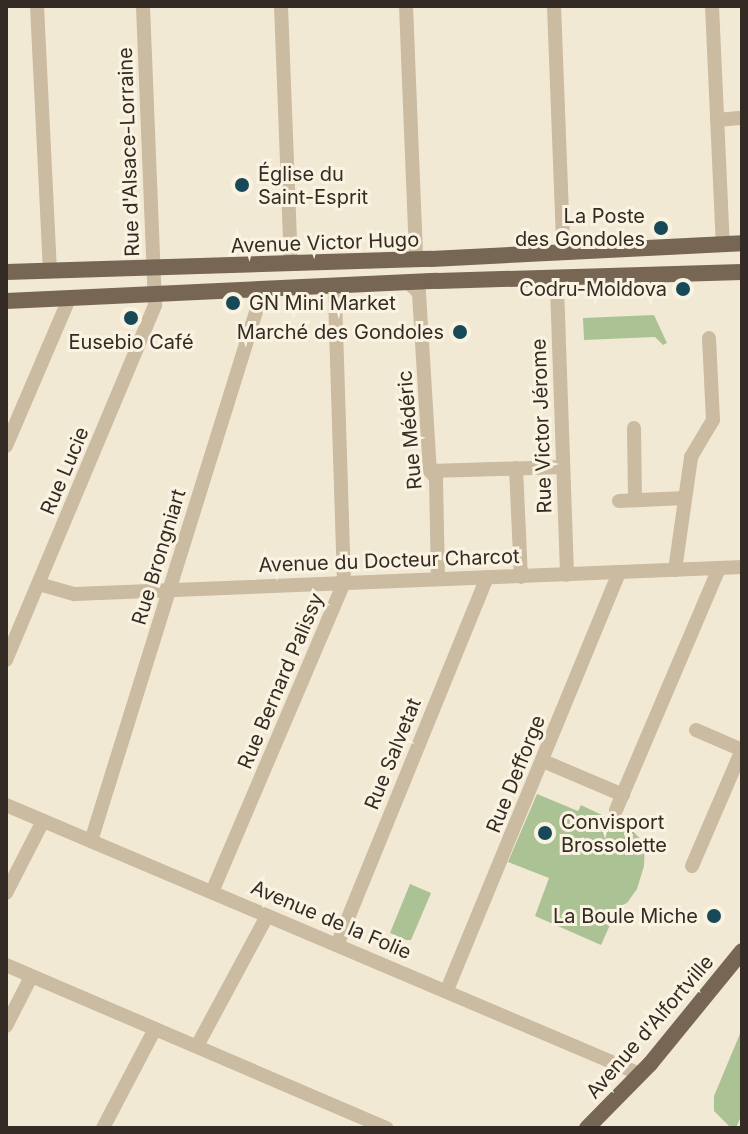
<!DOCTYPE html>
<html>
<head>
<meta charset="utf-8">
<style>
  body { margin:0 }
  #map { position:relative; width:748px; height:1134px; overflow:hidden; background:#f2e9d5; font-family:Inter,sans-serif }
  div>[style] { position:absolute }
  .green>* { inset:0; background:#abc295 }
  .minor>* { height:14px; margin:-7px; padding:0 7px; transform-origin:7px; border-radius:7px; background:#cabba1 }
  .major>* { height:16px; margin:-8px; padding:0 8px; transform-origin:8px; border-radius:8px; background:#776654 }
  .dots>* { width:22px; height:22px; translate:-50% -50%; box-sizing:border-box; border:4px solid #faf3e2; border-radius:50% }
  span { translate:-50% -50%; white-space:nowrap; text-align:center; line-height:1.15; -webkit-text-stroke:6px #faf3e2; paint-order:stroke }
  .street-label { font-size:20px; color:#342c24 }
  .poi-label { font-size:20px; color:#342c24 }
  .left { translate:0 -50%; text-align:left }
  .right { translate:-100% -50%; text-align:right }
  .frame { position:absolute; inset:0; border:8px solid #342c24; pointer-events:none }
</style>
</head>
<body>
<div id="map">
  <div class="green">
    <i style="clip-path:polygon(654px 315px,667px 343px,663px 345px,655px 337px,584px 340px,583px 318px)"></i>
    <i style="clip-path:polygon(537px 794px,578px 811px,581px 805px,631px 829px,645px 844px,644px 866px,637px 889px,627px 903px,618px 907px,601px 945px,535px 916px,549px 878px,508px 862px)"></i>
    <i style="clip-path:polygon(410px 884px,431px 893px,411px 940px,406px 940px,390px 933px)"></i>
    <i style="clip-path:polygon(742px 1029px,742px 1114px,736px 1128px,731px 1128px,714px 1111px,714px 1096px)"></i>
  </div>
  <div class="minor">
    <i style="left:37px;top:6px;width:264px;rotate:87.2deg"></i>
    <i style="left:281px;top:6px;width:257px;rotate:87.8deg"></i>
    <i style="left:406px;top:6px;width:253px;rotate:87.7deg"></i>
    <i style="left:554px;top:6px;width:238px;rotate:87.8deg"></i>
    <i style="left:563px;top:244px;width:9px;rotate:117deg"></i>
    <i style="left:712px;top:6px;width:238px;rotate:87.4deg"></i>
    <i style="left:717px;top:120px;width:25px;rotate:-5deg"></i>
    <i style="left:562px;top:279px;width:9px;rotate:122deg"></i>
    <i style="left:557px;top:287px;width:288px;rotate:88deg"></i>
    <i style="left:409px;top:283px;width:14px;rotate:45deg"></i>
    <i style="left:419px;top:293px;width:178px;rotate:86.5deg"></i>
    <i style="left:430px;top:471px;width:9px;rotate:49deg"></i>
    <i style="left:436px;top:478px;width:101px;rotate:88.9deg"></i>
    <i style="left:634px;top:428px;width:72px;rotate:89.2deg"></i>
    <i style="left:6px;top:446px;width:160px;rotate:-66.8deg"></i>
    <i style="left:516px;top:468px;width:109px;rotate:87.4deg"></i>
    <i style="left:430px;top:471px;width:133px;rotate:-1.7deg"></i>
    <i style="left:619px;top:501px;width:66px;rotate:-2.6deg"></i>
    <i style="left:675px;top:570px;width:114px;rotate:-81.9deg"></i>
    <i style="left:691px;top:457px;width:43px;rotate:-59.3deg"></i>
    <i style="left:713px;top:420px;width:82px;rotate:-92.8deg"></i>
    <i style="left:39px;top:584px;width:37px;rotate:16deg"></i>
    <i style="left:75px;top:594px;width:668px;rotate:-2.32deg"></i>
    <i style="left:6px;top:660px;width:385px;rotate:-67.2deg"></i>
    <i style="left:155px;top:305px;width:299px;rotate:-92.3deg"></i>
    <i style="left:696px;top:730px;width:50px;rotate:23.5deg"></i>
    <i style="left:543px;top:761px;width:87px;rotate:23deg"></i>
    <i style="left:6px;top:805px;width:689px;rotate:22.99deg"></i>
    <i style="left:616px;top:810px;width:263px;rotate:-66.9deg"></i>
    <i style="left:91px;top:841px;width:568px;rotate:-72.68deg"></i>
    <i style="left:260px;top:299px;width:4px;rotate:-90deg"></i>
    <i style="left:260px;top:295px;width:10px;rotate:-143deg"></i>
    <i style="left:692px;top:866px;width:126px;rotate:-66.7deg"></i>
    <i style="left:212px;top:892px;width:336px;rotate:-66.9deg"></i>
    <i style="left:344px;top:583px;width:287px;rotate:-91.8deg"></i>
    <i style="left:335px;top:296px;width:12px;rotate:-70deg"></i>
    <i style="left:6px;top:893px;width:81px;rotate:-62.8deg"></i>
    <i style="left:337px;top:945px;width:397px;rotate:-67.8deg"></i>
    <i style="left:6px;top:965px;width:414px;rotate:23.2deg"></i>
    <i style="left:447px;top:990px;width:452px;rotate:-67.6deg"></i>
    <i style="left:6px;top:1026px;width:55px;rotate:-63deg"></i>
    <i style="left:197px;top:1046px;width:148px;rotate:-61.7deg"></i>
    <i style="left:103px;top:1128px;width:112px;rotate:-62.3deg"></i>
  </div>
  <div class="major">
    <i style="left:6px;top:272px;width:425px;rotate:-1.8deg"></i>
    <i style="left:431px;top:259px;width:311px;rotate:-2.9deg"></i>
    <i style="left:6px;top:301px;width:431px;rotate:-2.7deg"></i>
    <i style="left:437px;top:281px;width:305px;rotate:-1.7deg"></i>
    <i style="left:587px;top:1128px;width:90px;rotate:-45.5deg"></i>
    <i style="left:650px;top:1064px;width:146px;rotate:-50.8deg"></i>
  </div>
  <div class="dots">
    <i style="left:242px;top:185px;background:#184958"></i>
    <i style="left:661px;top:228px;background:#184958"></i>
    <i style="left:683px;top:289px;background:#184958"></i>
    <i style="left:233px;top:303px;background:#184958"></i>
    <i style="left:131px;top:318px;background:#184958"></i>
    <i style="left:460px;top:332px;background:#184958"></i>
    <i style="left:545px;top:833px;background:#184958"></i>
    <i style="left:714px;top:916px;background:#184958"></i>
  </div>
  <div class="street-label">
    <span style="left:129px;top:152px;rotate:-92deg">Rue d'Alsace-Lorraine</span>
    <span style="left:325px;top:243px;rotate:-2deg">Avenue Victor Hugo</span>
    <span style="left:542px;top:426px;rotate:-92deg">Rue Victor Jérome</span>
    <span style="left:410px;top:430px;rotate:-95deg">Rue Médéric</span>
    <span style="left:65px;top:471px;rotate:-67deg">Rue Lucie</span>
    <span style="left:159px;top:557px;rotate:-73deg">Rue Brongniart</span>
    <span style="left:389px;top:561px;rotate:-2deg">Avenue du Docteur Charcot</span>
    <span style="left:281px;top:681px;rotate:-67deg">Rue Bernard Palissy</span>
    <span style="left:393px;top:754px;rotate:-68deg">Rue Salvetat</span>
    <span style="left:516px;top:774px;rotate:-68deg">Rue Defforge</span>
    <span style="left:331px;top:920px;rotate:23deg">Avenue de la Folie</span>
    <span style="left:650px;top:1027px;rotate:-49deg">Avenue d'Alfortville</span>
  </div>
  <div class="poi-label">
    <span class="left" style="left:258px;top:186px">Église du<br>Saint-Esprit</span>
    <span class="right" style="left:645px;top:228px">La Poste<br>des Gondoles</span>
    <span class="right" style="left:667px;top:289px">Codru-Moldova</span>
    <span class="left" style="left:249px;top:303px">GN Mini Market</span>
    <span class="right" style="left:444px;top:332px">Marché des Gondoles</span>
    <span style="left:131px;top:342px">Eusebio Café</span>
    <span class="left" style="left:561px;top:834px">Convisport<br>Brossolette</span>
    <span class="right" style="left:698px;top:916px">La Boule Miche</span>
  </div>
  <div class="frame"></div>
</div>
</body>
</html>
